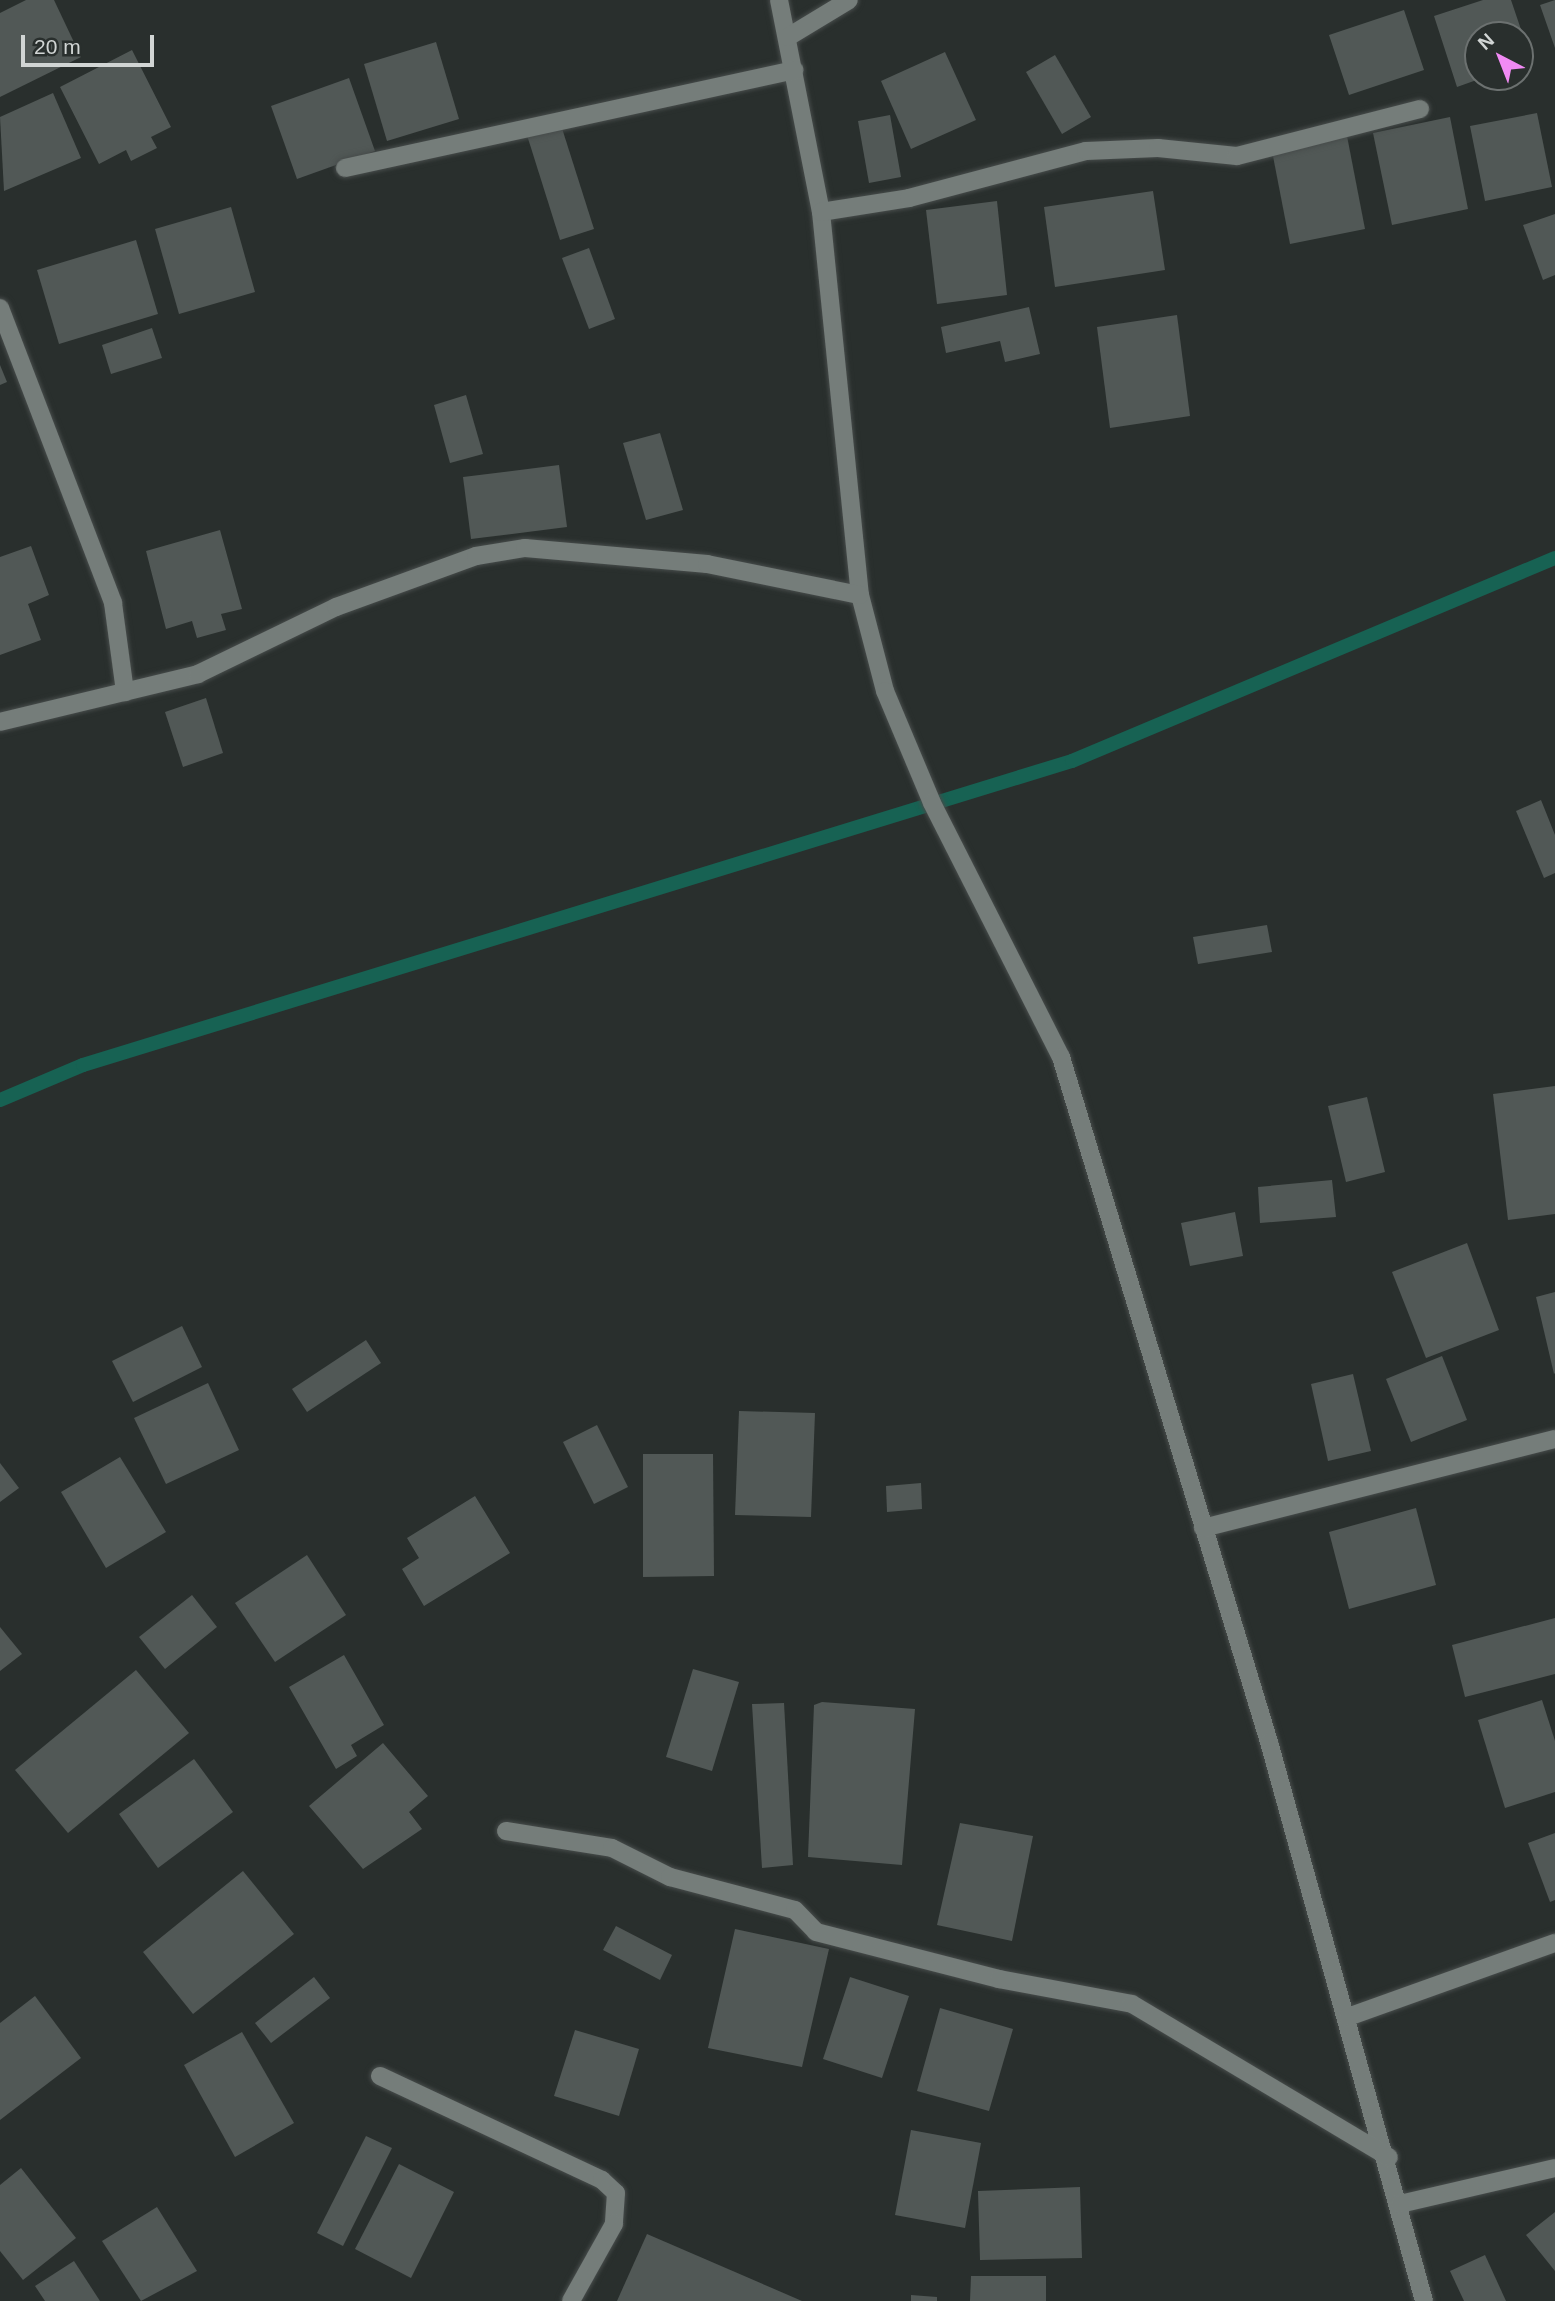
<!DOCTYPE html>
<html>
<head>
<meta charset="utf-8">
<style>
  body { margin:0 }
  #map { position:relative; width:1555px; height:2301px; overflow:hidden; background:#292f2d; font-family:Arial,sans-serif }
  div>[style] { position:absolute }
  .stream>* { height:14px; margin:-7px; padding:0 7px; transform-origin:7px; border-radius:7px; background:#176253 }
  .building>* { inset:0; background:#515856 }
  .roads { filter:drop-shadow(0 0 2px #474c4b) drop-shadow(0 0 2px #474c4b) }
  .minor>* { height:18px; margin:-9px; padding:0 9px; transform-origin:9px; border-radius:9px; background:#757d7a }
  span { translate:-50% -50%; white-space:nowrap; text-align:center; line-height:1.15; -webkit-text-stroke:5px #292f2d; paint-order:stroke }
  .north { position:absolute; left:1464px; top:21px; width:70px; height:70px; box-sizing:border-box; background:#292f2d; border:2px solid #6c7170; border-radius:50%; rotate:318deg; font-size:19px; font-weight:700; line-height:28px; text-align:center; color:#d1d5d4 }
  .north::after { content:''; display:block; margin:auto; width:24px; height:32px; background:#f18af4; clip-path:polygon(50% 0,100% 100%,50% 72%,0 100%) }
  .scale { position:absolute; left:21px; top:35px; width:133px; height:32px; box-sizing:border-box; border:4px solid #d1d5d4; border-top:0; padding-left:9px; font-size:21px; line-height:24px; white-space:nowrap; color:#d1d5d4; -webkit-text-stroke:5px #292f2d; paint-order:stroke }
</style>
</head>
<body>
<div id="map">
  <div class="stream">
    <i style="left:0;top:1100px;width:90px;rotate:-22.9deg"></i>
    <i style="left:83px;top:1065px;width:1035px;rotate:-17.09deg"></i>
    <i style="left:1072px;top:761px;width:524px;rotate:-22.8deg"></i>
  </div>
  <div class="building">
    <i style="clip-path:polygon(26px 0,54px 0,81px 57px,0 97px,0 13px)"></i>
    <i style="clip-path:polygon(1483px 0,1511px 0,1532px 62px,1520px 66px,1520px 35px,1478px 35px,1478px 77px,1485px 77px,1457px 87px,1434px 16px)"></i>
    <i style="clip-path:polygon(1555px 0,1555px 48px,1540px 5px)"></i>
    <i style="clip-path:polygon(1404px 10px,1424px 70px,1349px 95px,1329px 35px)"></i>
    <i style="clip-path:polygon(436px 42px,459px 119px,387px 141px,364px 64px)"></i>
    <i style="clip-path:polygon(132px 50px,171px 127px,151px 137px,157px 148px,131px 161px,126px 150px,99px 164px,60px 87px)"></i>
    <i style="clip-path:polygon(945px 52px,976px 120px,911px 149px,881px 81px)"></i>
    <i style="clip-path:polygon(1055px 55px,1091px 117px,1062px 134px,1026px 72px)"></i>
    <i style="clip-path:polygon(349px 78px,375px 151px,297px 179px,271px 106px)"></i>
    <i style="clip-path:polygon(53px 93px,81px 158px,4px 191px,0 117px)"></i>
    <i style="clip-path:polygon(1537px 113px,1552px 187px,1485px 201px,1470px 126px)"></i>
    <i style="clip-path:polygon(890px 115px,901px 177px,869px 183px,858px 121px)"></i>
    <i style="clip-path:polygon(1450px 117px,1468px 209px,1392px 225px,1373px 133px)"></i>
    <i style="clip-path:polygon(560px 122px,594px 229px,560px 240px,526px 132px)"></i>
    <i style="clip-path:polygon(1347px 136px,1365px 229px,1290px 244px,1272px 151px)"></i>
    <i style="clip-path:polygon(1153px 191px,1165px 270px,1055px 287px,1044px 207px)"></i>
    <i style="clip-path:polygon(997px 201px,1007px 295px,937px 304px,926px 210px)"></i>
    <i style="clip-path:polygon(231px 207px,255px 292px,179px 314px,155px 229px)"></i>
    <i style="clip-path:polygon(1555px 214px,1555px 275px,1543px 280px,1523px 225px)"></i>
    <i style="clip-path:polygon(136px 240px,158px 314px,59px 344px,37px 270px)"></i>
    <i style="clip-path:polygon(589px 248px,615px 319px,589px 329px,562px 258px)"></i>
    <i style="clip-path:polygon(1029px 307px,1040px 354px,1005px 362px,1000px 341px,946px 353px,941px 327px)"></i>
    <i style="clip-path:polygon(1177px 315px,1190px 416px,1110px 428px,1097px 327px)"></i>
    <i style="clip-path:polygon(152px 328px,162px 358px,111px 374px,102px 345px)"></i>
    <i style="clip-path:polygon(0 365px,7px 382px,0 385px)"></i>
    <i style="clip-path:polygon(466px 395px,483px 454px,450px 463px,434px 405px)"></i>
    <i style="clip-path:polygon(660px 433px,683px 510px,646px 520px,623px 443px)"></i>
    <i style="clip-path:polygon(559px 465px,567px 527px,471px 539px,463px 477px)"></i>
    <i style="clip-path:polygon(220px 530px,242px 609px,221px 614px,226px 630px,197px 638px,192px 621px,166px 629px,146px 551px)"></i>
    <i style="clip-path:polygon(31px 546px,49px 595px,28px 604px,41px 640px,0 655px,0 557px)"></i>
    <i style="clip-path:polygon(206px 698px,223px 753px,183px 767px,165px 712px)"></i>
    <i style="clip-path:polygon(1541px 800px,1555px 835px,1555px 873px,1544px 878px,1516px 811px)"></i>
    <i style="clip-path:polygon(1267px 925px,1272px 952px,1198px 964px,1193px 937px)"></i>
    <i style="clip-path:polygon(1555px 1086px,1555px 1214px,1508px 1220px,1493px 1094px)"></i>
    <i style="clip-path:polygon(1367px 1097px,1385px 1172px,1346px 1182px,1328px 1106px)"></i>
    <i style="clip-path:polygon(1332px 1180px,1336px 1217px,1260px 1223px,1258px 1187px)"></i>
    <i style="clip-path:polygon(1235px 1212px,1243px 1256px,1190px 1266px,1181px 1223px)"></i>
    <i style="clip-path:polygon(1467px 1243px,1499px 1330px,1426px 1358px,1392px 1272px)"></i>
    <i style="clip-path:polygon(1555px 1292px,1555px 1373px,1554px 1374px,1536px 1297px)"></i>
    <i style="clip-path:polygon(182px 1326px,202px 1367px,133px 1402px,112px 1361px)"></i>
    <i style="clip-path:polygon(366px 1340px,381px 1363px,307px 1412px,292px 1389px)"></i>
    <i style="clip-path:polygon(1442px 1356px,1467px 1420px,1411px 1442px,1386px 1379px)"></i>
    <i style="clip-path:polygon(1353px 1374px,1371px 1451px,1328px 1461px,1311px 1384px)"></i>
    <i style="clip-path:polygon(208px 1383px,239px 1450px,166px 1484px,134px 1418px)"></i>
    <i style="clip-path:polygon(739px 1411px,815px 1413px,811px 1517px,735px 1515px)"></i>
    <i style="clip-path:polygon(597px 1425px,628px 1487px,594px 1504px,563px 1442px)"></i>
    <i style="clip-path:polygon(643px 1454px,713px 1454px,714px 1576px,643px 1577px)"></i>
    <i style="clip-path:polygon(120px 1457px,166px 1532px,106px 1568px,61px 1492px)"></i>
    <i style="clip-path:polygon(0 1463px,19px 1488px,0 1502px)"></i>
    <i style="clip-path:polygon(921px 1483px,922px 1509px,887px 1512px,886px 1486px)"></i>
    <i style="clip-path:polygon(475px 1496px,510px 1553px,424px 1606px,402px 1569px,419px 1558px,407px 1538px)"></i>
    <i style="clip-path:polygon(1416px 1508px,1436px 1585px,1349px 1609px,1329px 1532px)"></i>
    <i style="clip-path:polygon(307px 1555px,346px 1615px,275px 1662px,235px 1603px)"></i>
    <i style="clip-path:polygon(192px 1595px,217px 1627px,165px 1669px,139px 1637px)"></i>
    <i style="clip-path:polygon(1555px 1618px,1555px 1674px,1465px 1697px,1452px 1645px)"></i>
    <i style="clip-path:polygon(0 1627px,22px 1654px,0 1671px)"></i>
    <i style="clip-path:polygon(344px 1655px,384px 1725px,351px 1745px,357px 1756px,336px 1769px,289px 1687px)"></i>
    <i style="clip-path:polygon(693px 1669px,739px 1682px,712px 1771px,666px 1757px)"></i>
    <i style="clip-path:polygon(136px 1670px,189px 1733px,68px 1833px,15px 1770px)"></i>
    <i style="clip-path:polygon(1542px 1700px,1555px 1741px,1555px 1792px,1505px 1808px,1478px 1720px)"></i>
    <i style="clip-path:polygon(822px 1702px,915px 1709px,902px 1865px,808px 1857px,814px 1705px)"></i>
    <i style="clip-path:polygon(784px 1703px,793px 1865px,762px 1868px,752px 1704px)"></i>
    <i style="clip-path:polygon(383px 1743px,428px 1796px,409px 1812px,422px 1829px,363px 1869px,309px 1806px)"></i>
    <i style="clip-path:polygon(194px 1759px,233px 1812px,158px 1868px,119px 1814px)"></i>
    <i style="clip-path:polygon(960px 1823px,1033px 1836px,1012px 1941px,937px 1925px)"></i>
    <i style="clip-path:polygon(1555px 1833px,1555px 1900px,1550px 1902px,1528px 1843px)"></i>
    <i style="clip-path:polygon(243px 1871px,294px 1934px,193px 2014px,143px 1952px)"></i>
    <i style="clip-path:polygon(616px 1926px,672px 1955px,660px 1980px,603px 1950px)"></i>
    <i style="clip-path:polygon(735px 1929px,829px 1949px,802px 2067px,708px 2048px)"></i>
    <i style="clip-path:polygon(314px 1977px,330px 1998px,271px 2043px,255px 2023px)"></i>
    <i style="clip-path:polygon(850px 1977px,909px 1996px,882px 2078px,823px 2059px)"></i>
    <i style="clip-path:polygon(35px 1996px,81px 2058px,0 2120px,0 2023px)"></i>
    <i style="clip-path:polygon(940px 2008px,1013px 2029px,989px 2111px,917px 2091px)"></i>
    <i style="clip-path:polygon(575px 2030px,639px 2049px,619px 2116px,554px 2096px)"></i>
    <i style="clip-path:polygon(242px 2032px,294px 2123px,235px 2157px,184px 2065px)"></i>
    <i style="clip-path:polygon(911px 2130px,981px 2143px,965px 2228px,895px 2215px)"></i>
    <i style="clip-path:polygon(366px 2136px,392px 2148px,343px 2246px,317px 2233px)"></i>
    <i style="clip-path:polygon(399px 2164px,454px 2192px,411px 2278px,355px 2249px)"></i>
    <i style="clip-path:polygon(21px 2168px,76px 2238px,23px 2280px,0 2251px,0 2185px)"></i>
    <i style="clip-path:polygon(1080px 2187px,1082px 2258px,980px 2260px,978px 2191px)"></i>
    <i style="clip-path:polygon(157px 2207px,197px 2271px,141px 2301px,102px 2241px)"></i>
    <i style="clip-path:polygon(1555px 2212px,1555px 2271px,1526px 2235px)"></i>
    <i style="clip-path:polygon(647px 2234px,802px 2301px,617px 2301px)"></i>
    <i style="clip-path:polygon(1485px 2255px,1506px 2301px,1464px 2301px,1450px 2271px)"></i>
    <i style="clip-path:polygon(74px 2261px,100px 2301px,45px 2301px,35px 2286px)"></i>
    <i style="clip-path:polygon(971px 2276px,1046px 2276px,1046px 2301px,970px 2301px)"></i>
    <i style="clip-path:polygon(911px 2295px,937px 2297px,937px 2301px,911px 2301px)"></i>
  </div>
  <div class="roads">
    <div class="minor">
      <i style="left:779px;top:0;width:216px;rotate:78.8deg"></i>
      <i style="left:821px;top:212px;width:385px;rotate:84.2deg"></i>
      <i style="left:860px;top:595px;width:99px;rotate:75.4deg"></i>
      <i style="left:885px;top:691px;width:121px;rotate:67.2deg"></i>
      <i style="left:932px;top:803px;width:285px;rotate:63.1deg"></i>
      <i style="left:1061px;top:1057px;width:716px;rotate:73.11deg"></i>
      <i style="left:1269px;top:1742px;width:580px;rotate:74.5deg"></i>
      <i style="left:788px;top:37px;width:71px;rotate:-31.2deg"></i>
      <i style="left:345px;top:168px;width:460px;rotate:-12.3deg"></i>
      <i style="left:821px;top:212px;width:89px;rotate:-9deg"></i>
      <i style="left:909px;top:198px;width:183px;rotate:-14.9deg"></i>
      <i style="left:1086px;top:151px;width:72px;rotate:-2.4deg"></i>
      <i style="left:1158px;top:148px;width:79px;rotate:5.8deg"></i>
      <i style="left:1237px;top:156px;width:189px;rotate:-14.4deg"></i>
      <i style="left:0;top:308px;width:316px;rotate:69deg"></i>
      <i style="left:113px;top:603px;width:90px;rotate:82.3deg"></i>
      <i style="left:0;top:722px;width:204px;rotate:-13.6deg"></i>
      <i style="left:198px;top:674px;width:153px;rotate:-25.9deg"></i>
      <i style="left:336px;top:607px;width:149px;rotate:-20deg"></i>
      <i style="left:476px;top:556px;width:50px;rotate:-9.3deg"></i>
      <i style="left:525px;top:548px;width:183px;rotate:5deg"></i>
      <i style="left:707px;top:564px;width:156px;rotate:11.5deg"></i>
      <i style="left:1203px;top:1528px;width:363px;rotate:-14.2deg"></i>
      <i style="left:506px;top:1831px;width:107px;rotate:9.1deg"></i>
      <i style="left:612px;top:1848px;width:65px;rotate:26.6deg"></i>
      <i style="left:670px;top:1877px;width:129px;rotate:14.8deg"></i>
      <i style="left:795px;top:1910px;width:30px;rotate:46deg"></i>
      <i style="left:816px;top:1932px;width:189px;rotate:14.4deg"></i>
      <i style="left:999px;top:1979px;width:135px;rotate:10.6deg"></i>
      <i style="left:1132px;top:2004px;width:299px;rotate:30.8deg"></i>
      <i style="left:1348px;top:2017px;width:220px;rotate:-19.7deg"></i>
      <i style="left:380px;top:2076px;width:245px;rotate:25.1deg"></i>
      <i style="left:602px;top:2180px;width:19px;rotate:43deg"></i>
      <i style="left:616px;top:2193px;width:31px;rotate:94deg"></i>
      <i style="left:614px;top:2224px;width:88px;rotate:119.2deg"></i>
      <i style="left:1400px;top:2204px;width:159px;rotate:-13.1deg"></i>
    </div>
  </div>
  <div class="north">N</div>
  <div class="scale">20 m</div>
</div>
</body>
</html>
